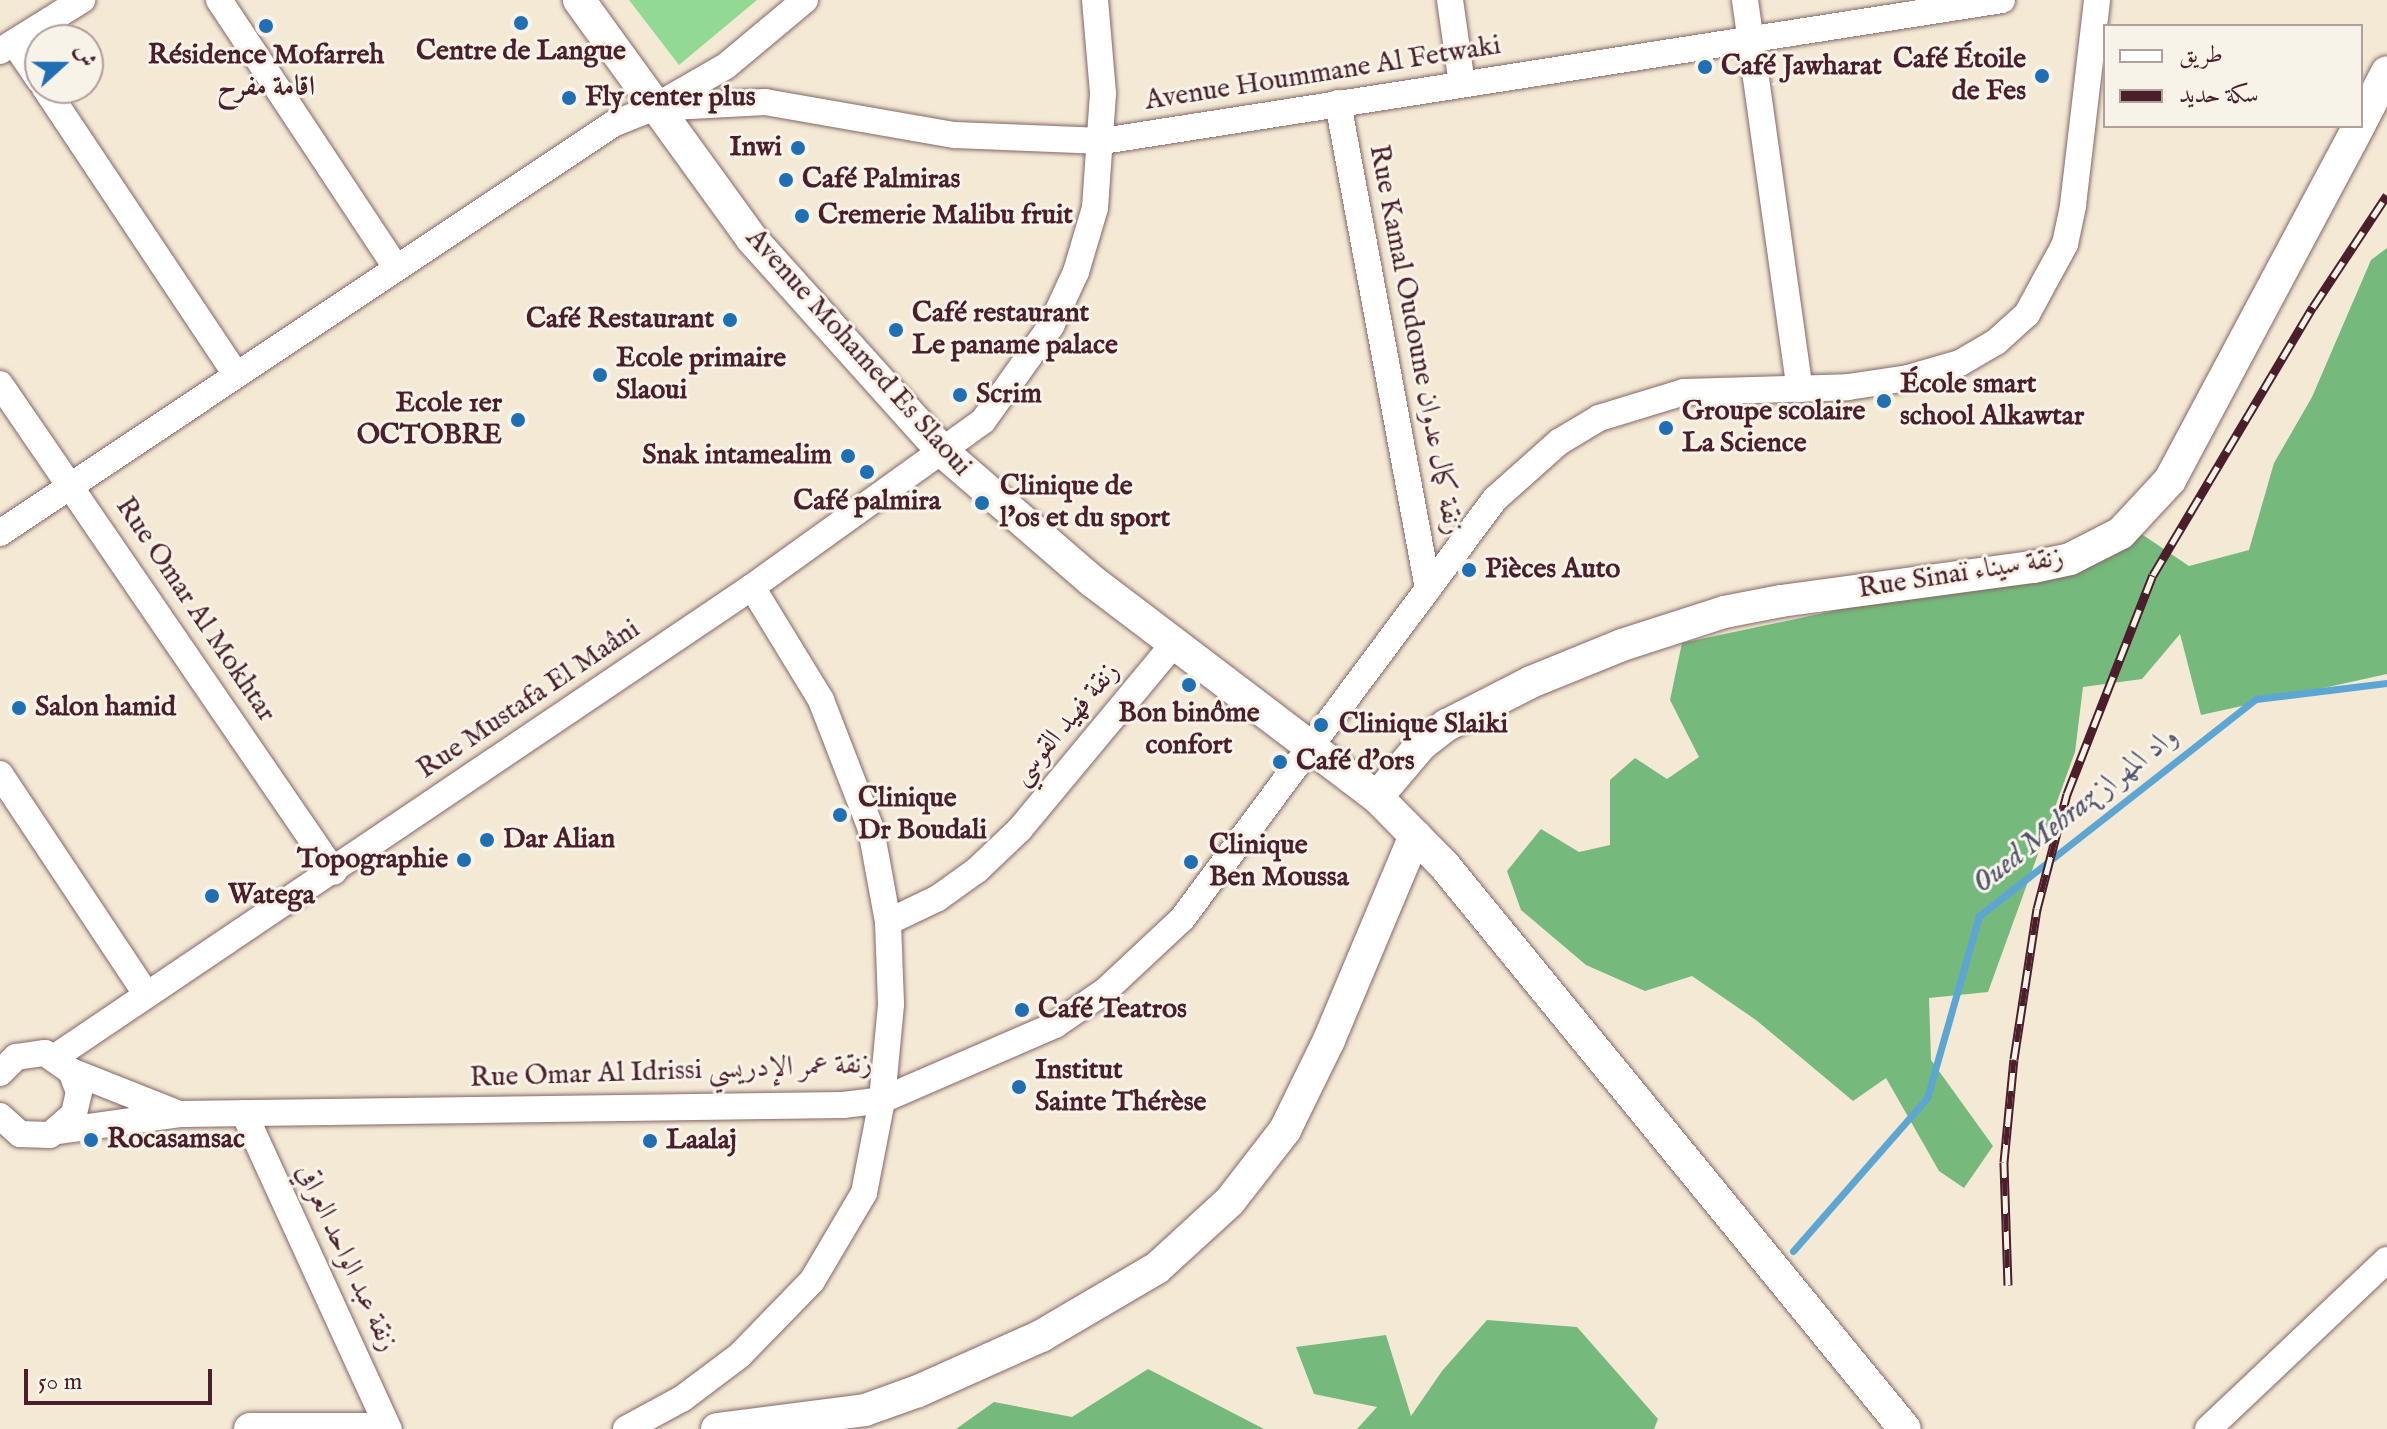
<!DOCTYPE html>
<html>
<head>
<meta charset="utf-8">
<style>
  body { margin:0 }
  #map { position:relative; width:2387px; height:1429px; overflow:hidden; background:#f3e9d4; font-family:"IM FELL English",Amiri,serif }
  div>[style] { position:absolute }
  .green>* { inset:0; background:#92d993 }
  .forest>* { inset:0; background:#75b97d }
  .stream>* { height:7px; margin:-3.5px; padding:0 3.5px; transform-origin:3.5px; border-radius:3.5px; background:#5da6d4 }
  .roads { filter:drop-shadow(0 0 2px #856666) drop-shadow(0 0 2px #856666) }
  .minor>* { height:26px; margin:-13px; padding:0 13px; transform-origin:13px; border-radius:13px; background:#fff }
  .tertiary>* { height:32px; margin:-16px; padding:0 16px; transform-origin:16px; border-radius:16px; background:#fff }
  .rail>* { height:9px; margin-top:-4.5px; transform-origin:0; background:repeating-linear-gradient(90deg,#f7f3e8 0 18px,#4a1f2b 0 36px); box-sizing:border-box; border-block:2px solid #4a1f2b }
  .dots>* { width:22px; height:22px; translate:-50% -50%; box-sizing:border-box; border:4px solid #f7f3e8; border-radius:50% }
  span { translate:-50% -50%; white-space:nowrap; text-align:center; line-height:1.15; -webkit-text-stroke:6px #f7f3e8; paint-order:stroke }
  .poi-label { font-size:28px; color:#4a1f2b; font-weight:700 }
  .right { translate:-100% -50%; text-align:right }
  .left { translate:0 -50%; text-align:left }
  .street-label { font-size:28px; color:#4a1f2b }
  .water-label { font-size:30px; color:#52556f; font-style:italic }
  .legend { position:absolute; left:2103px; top:24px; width:260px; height:104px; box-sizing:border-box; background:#f7f3e8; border:2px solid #b29e9c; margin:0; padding:10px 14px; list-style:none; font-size:24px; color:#4a1f2b }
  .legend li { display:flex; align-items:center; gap:16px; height:40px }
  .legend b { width:40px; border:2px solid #b29e9c }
  .north { position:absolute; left:24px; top:24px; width:80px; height:80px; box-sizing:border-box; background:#f7f3e8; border:2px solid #b29e9c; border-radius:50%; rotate:69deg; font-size:22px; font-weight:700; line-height:32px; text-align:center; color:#4a1f2b }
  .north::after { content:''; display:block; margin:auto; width:28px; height:36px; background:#1f6fb2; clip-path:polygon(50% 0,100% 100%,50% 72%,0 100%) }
  .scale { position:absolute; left:24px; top:1369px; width:188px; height:36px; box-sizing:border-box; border:4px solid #4a1f2b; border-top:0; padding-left:10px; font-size:24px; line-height:28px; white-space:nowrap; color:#4a1f2b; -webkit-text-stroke:6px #f7f3e8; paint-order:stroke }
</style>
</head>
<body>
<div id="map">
  <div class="green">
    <i style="clip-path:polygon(629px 0,757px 0,679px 65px)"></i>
  </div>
  <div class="forest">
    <i style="clip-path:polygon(2387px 248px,2387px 674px,2201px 715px,2180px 634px,2142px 679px,2083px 687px,2075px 752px,1988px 992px,1929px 998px,1931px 1060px,1993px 1146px,1964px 1188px,1939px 1171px,1886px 1078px,1853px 1101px,1756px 1020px,1692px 976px,1645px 991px,1586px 965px,1521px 910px,1507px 871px,1541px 829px,1579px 852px,1610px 845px,1610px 780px,1635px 758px,1667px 779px,1699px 757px,1670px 700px,1682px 643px,1989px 578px,2137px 531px,2189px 566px,2249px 550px,2274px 463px,2312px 397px,2371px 260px)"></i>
    <i style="clip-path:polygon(1487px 1320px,1577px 1327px,1658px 1419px,1654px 1429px,1357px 1429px,1377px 1407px,1314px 1394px,1296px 1347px,1386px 1335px,1411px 1416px,1442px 1371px)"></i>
    <i style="clip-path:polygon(1148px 1369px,1264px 1429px,956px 1429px,994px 1402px,1072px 1417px)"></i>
  </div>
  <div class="stream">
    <i style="left:1793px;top:1251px;width:203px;rotate:-48.8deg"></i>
    <i style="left:1927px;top:1098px;width:189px;rotate:-74.1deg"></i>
    <i style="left:1979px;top:916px;width:352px;rotate:-38.1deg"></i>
    <i style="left:2256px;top:699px;width:132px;rotate:-7deg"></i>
  </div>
  <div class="roads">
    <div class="minor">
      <i style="left:219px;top:0;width:320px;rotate:56.5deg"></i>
      <i style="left:1450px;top:0;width:85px;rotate:81.9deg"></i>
      <i style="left:1745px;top:0;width:393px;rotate:82deg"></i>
      <i style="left:14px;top:43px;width:46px;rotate:55.6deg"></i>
      <i style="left:0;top:51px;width:97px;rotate:-31.9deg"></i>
      <i style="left:45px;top:88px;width:343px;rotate:56.3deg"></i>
      <i style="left:1338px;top:103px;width:494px;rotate:79.5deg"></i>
      <i style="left:653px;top:108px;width:112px;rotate:-3.1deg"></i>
      <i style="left:765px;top:102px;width:193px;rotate:9.9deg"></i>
      <i style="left:955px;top:135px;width:148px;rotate:2.3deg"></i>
      <i style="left:1103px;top:141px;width:910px;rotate:-8.91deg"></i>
      <i style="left:0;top:384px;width:591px;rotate:55.61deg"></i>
      <i style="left:0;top:533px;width:737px;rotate:-33.71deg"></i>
      <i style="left:613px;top:124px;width:43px;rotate:-21.8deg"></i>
      <i style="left:653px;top:108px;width:84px;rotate:-29.9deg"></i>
      <i style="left:726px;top:66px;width:103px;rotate:-39.9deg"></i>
      <i style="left:0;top:774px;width:265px;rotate:56.4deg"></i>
      <i style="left:888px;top:922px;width:55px;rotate:-25.6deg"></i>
      <i style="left:938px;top:898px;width:48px;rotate:-35.7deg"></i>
      <i style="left:977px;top:870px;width:59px;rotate:-43.6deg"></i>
      <i style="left:1020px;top:829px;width:239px;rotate:-50.3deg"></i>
      <i style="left:55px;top:1057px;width:841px;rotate:-33.99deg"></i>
      <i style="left:752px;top:587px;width:284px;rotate:-35.7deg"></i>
      <i style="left:983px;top:421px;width:117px;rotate:-54.4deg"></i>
      <i style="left:1051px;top:326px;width:60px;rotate:-65.2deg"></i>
      <i style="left:1076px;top:272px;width:67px;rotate:-73.5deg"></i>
      <i style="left:1095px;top:208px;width:115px;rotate:-86deg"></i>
      <i style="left:1103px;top:93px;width:93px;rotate:-94.9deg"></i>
      <i style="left:71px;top:1071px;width:114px;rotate:21.6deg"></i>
      <i style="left:0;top:1073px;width:23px;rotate:-45deg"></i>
      <i style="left:16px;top:1057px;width:29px;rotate:-8deg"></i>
      <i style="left:45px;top:1053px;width:32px;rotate:35deg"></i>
      <i style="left:71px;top:1071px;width:22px;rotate:69deg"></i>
      <i style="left:79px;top:1092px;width:23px;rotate:103deg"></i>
      <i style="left:74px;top:1114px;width:32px;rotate:139deg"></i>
      <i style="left:50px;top:1135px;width:30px;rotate:-178deg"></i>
      <i style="left:20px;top:1134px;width:27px;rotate:-138deg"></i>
      <i style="left:244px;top:1113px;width:348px;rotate:65.4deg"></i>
      <i style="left:59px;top:1131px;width:122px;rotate:-8deg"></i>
      <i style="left:180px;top:1114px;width:663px;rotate:-0.78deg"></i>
      <i style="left:843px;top:1105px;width:39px;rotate:-7deg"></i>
      <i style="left:882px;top:1100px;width:189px;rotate:-23.4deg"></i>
      <i style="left:1055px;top:1025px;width:60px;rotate:-34.2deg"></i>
      <i style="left:1105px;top:991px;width:105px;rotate:-43.1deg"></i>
      <i style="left:1182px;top:919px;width:524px;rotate:-53.31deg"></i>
      <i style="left:1495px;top:499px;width:86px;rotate:-41.7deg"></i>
      <i style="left:1559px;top:442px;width:47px;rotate:-31deg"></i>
      <i style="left:1599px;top:418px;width:89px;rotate:-17deg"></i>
      <i style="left:1684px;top:392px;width:164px;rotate:-1.7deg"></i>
      <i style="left:1848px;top:387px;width:61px;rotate:-8.5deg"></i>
      <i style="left:1908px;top:378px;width:54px;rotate:-16.1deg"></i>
      <i style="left:1960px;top:363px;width:42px;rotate:-30.3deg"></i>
      <i style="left:1996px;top:342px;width:42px;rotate:-42.1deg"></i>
      <i style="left:2027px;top:314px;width:80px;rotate:-61.5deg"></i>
      <i style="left:2065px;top:244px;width:40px;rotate:-78deg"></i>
      <i style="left:2073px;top:205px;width:206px;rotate:-83.3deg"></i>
      <i style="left:626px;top:1429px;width:65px;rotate:-28.5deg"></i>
      <i style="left:683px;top:1398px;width:71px;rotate:-37deg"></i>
      <i style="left:740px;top:1355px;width:103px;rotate:-45.8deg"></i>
      <i style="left:812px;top:1281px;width:102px;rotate:-59.4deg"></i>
      <i style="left:864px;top:1193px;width:95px;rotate:-79deg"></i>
      <i style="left:882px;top:1100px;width:96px;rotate:-84.6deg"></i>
      <i style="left:891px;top:1004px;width:82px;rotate:-92.1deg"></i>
      <i style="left:888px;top:922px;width:95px;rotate:-100.4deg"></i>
      <i style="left:871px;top:829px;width:138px;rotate:-111.2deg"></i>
      <i style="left:821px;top:700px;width:132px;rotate:-121.4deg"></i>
      <i style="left:2208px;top:1429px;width:246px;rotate:-43.4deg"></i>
    </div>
    <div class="tertiary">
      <i style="left:579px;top:0;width:295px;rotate:54.1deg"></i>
      <i style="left:752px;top:239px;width:285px;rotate:48.1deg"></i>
      <i style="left:942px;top:451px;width:198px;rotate:40.9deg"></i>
      <i style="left:1092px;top:581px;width:358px;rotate:37.2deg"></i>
      <i style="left:1377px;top:797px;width:95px;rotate:45.4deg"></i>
      <i style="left:1444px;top:865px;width:728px;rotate:50.74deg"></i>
      <i style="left:2361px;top:122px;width:56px;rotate:-62.5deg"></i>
      <i style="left:1377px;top:797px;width:68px;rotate:-49.8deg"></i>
      <i style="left:1421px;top:745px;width:33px;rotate:-38deg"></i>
      <i style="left:1447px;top:725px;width:94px;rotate:-27.1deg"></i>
      <i style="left:1531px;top:682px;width:98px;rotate:-22.1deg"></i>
      <i style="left:1622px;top:645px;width:107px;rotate:-17.9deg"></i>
      <i style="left:1724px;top:612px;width:58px;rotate:-10.9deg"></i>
      <i style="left:1781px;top:601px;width:254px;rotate:-7.7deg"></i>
      <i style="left:2033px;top:567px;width:38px;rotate:-12deg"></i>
      <i style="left:2070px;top:559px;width:57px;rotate:-27deg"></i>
      <i style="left:2121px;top:533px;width:72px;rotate:-47.2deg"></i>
      <i style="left:2170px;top:480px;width:401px;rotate:-61.9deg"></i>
      <i style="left:250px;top:1429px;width:116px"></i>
      <i style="left:717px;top:1429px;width:149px;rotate:-7.3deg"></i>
      <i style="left:865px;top:1410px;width:56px;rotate:-19.7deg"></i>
      <i style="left:918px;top:1391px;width:135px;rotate:-24.1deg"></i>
      <i style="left:1041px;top:1336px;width:134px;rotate:-30.4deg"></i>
      <i style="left:1157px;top:1268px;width:99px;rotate:-42.5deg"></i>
      <i style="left:1230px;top:1201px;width:90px;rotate:-52.2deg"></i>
      <i style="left:1285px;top:1130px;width:100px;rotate:-63.9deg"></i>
      <i style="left:1329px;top:1040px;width:222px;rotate:-67.2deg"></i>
    </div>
  </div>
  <div class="rail">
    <i style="left:2008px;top:1285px;width:123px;rotate:-91.9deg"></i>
    <i style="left:2004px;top:1162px;width:103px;rotate:-84.5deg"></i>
    <i style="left:2014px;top:1059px;width:152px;rotate:-81.3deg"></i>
    <i style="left:2037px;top:909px;width:119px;rotate:-75.4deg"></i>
    <i style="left:2067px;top:794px;width:235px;rotate:-68.6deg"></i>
    <i style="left:2153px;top:575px;width:312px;rotate:-59.2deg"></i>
    <i style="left:2313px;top:307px;width:134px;rotate:-56.5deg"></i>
  </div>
  <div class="dots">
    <i style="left:521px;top:23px;background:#1f6fb2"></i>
    <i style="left:266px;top:26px;background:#1f6fb2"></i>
    <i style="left:1705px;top:67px;background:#1f6fb2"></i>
    <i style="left:2042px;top:76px;background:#1f6fb2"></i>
    <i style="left:569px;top:98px;background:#1f6fb2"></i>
    <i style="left:798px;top:148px;background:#1f6fb2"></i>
    <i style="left:786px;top:180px;background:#1f6fb2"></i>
    <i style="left:802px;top:216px;background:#1f6fb2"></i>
    <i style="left:730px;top:320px;background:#1f6fb2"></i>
    <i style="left:896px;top:330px;background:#1f6fb2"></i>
    <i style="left:600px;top:375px;background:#1f6fb2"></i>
    <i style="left:960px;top:395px;background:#1f6fb2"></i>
    <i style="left:1884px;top:401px;background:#1f6fb2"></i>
    <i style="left:518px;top:420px;background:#1f6fb2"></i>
    <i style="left:1666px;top:428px;background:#1f6fb2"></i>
    <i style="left:848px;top:456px;background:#1f6fb2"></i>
    <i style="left:867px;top:472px;background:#1f6fb2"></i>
    <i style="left:982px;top:503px;background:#1f6fb2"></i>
    <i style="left:1469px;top:570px;background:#1f6fb2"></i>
    <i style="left:1189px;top:685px;background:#1f6fb2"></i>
    <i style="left:19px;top:708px;background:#1f6fb2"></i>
    <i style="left:1321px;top:725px;background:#1f6fb2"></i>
    <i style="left:1280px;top:762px;background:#1f6fb2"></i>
    <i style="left:840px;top:815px;background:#1f6fb2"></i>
    <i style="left:487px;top:840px;background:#1f6fb2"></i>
    <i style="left:464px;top:860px;background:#1f6fb2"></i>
    <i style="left:1191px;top:862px;background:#1f6fb2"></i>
    <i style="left:212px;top:896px;background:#1f6fb2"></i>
    <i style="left:1022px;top:1010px;background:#1f6fb2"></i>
    <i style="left:1019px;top:1087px;background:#1f6fb2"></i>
    <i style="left:91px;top:1140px;background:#1f6fb2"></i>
    <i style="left:650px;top:1141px;background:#1f6fb2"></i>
  </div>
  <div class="poi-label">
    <span style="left:521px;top:52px">Centre de Langue</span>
    <span style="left:266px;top:72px">Résidence Mofarreh<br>اقامة مفرح</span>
    <span class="right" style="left:2026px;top:76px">Café Étoile<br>de Fes</span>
    <span class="left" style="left:1721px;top:67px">Café Jawharat</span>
    <span class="left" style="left:585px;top:98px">Fly center plus</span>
    <span class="right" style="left:782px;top:148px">Inwi</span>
    <span class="left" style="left:802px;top:180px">Café Palmiras</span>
    <span class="left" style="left:818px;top:216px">Cremerie Malibu fruit</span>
    <span class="left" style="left:912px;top:330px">Café restaurant<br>Le paname palace</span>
    <span class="right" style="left:714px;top:320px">Café Restaurant</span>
    <span class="left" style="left:616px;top:375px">Ecole primaire<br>Slaoui</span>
    <span class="left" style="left:1900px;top:401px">École smart<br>school Alkawtar</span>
    <span class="left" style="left:976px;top:395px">Scrim</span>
    <span class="right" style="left:502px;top:420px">Ecole 1er<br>OCTOBRE</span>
    <span class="left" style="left:1682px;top:428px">Groupe scolaire<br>La Science</span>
    <span class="right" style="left:832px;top:456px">Snak intamealim</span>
    <span class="left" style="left:1000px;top:503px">Clinique de<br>l'os et du sport</span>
    <span style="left:867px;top:502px">Café palmira</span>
    <span class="left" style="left:1485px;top:570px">Pièces Auto</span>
    <span class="left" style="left:35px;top:708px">Salon hamid</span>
    <span style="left:1189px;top:730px">Bon binôme<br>confort</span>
    <span class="left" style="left:1339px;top:725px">Clinique Slaiki</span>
    <span class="left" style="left:1296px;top:762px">Café d'ors</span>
    <span class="left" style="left:858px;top:815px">Clinique<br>Dr Boudali</span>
    <span class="left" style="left:503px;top:840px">Dar Alian</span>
    <span class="left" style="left:1209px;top:862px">Clinique<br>Ben Moussa</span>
    <span class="right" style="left:448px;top:860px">Topographie</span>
    <span class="left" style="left:228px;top:896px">Watega</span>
    <span class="left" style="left:1038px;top:1010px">Café Teatros</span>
    <span class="left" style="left:1035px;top:1087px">Institut<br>Sainte Thérèse</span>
    <span class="left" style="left:107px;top:1140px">Rocasamsac</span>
    <span class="left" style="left:666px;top:1141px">Laalaj</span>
  </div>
  <div class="street-label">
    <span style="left:1323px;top:74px;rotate:-9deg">Avenue Hoummane Al Fetwaki</span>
    <span style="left:1415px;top:340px;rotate:79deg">Rue Kamal Oudoune زنقة كمال عدوان</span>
    <span style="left:858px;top:353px;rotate:48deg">Avenue Mohamed Es Slaoui</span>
    <span style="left:1961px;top:574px;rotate:-9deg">Rue Sinaï زنقة سيناء</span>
    <span style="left:195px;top:610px;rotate:56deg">Rue Omar Al Mokhtar</span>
    <span style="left:529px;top:700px;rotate:-34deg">Rue Mustafa El Maâni</span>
    <span style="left:1066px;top:724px;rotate:-50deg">زنقة فهيد القوسي</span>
    <span style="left:671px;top:1072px;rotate:-2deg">Rue Omar Al Idrissi زنقة عمر الإدريسي</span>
    <span style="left:346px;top:1258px;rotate:65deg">زنقة عبد الواحد العراقي</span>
  </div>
  <div class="water-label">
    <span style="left:2076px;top:810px;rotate:-38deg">Oued Mehraz واد المهراز</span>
  </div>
  <ul class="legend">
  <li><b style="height:10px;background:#fff"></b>طريق</li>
  <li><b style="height:10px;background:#4a1f2b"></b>سكة حديد</li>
  </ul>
  <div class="north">ش</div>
  <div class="scale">50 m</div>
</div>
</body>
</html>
